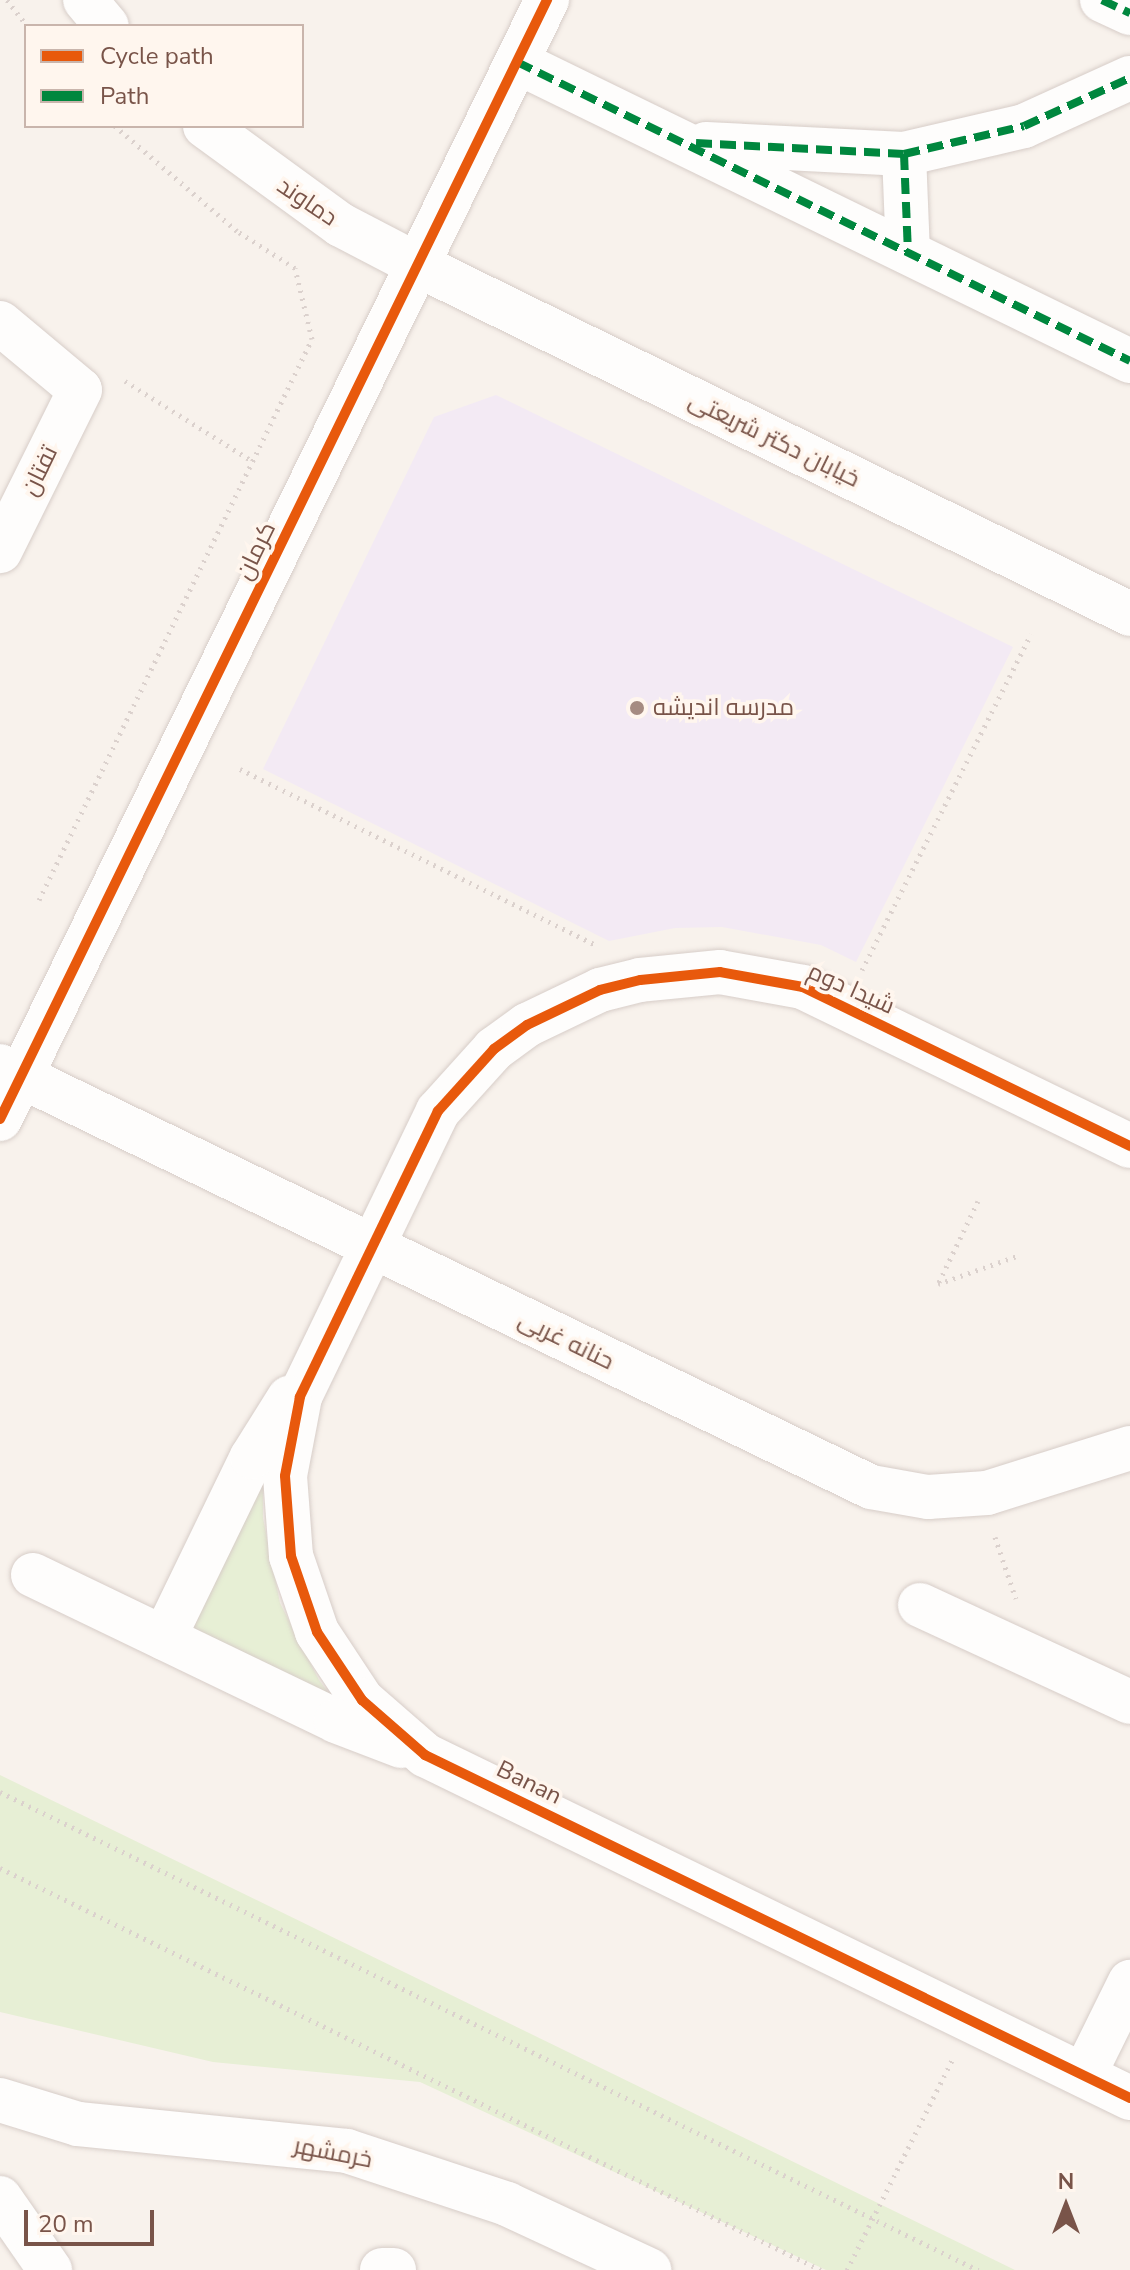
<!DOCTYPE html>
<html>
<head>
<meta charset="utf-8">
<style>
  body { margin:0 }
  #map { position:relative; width:1130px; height:2270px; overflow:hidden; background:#f8f2ec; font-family:"Nunito Sans",Cairo,sans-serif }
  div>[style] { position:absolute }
  .education>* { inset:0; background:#f3eaf4 }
  .green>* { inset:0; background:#e7efd5 }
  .path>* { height:5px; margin-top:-2.5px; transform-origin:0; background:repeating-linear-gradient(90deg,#dbd1cd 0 2px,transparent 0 8px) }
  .roads { filter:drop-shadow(0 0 2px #d7cdc8) drop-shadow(0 0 2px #d7cdc8) }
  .minor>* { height:44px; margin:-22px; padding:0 22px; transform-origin:22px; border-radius:22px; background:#fefdfc }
  .tertiary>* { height:44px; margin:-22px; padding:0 22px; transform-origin:22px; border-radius:22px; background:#fefdfc }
  .quiet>* { height:8px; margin-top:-4px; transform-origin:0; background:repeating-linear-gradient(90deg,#00873e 0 16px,transparent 0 24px) }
  .cycleway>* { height:10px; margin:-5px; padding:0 5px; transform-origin:5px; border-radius:5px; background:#e8590c }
  .dots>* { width:22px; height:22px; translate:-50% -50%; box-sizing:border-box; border:4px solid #fff6ee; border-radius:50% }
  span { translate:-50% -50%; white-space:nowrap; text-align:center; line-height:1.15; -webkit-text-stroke:7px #fff6ee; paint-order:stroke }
  .street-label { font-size:24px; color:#795449 }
  .poi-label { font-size:24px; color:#795449 }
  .left { translate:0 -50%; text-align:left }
  .legend { position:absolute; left:24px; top:24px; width:280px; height:104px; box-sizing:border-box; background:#fff6ee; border:2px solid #c9b5ac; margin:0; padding:10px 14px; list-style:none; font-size:24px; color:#795449 }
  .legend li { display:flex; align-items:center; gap:16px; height:40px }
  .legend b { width:40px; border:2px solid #c9b5ac }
  .north { position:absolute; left:1026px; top:2166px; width:80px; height:80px; -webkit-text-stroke:6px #fff6ee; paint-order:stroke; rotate:0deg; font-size:22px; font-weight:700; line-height:32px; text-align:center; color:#795449 }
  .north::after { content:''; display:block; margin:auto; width:28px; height:36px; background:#795449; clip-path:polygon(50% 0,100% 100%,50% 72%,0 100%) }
  .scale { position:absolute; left:24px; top:2210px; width:130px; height:36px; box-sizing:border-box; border:4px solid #795449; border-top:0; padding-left:10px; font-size:24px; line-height:28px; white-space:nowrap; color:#795449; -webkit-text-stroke:6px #fff6ee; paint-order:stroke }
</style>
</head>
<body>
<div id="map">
  <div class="education">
    <i style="clip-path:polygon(496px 395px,1013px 647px,856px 962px,821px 945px,722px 927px,675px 928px,609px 941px,263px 769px,434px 417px)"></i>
  </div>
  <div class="green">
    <i style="clip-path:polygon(263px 1475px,263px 1518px,280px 1603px,319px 1680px,341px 1710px,181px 1632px)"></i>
    <i style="clip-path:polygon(0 1775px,1015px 2270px,826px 2270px,420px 2082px,213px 2062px,0 2012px)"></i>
  </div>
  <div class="path">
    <i style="left:7px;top:0;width:33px;rotate:52deg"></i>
    <i style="left:125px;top:381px;width:150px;rotate:32.2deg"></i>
    <i style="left:240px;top:769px;width:397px;rotate:26.3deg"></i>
    <i style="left:39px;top:900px;width:624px;rotate:-64.05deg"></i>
    <i style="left:312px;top:339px;width:73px;rotate:-103.5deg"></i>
    <i style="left:295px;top:268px;width:69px;rotate:-147.5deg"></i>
    <i style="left:237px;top:231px;width:161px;rotate:-139.3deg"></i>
    <i style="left:862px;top:970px;width:376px;rotate:-63.3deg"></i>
    <i style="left:978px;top:1201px;width:92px;rotate:115.7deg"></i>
    <i style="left:938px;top:1284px;width:87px;rotate:-19.5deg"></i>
    <i style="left:995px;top:1537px;width:65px;rotate:71.3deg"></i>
    <i style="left:0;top:1792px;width:1089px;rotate:26.05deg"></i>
    <i style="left:0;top:1868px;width:914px;rotate:26.09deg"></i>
    <i style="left:847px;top:2270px;width:235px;rotate:-63.4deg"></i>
  </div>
  <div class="roads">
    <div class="minor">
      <i style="left:1102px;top:0;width:31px;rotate:25deg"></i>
      <i style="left:517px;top:62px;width:682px;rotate:26deg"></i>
      <i style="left:706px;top:144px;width:198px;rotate:2.9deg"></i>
      <i style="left:904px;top:154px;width:123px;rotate:-13.1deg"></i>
      <i style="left:1024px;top:126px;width:116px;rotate:-24.4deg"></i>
      <i style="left:904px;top:154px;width:98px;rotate:87.7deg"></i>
      <i style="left:0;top:323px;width:104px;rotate:39.9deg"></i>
      <i style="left:80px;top:390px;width:180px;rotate:116.4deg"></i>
      <i style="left:0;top:1066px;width:967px;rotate:25.8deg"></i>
      <i style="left:871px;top:1487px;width:58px;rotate:10deg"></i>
      <i style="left:928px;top:1497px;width:59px;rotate:-3.9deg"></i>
      <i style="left:987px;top:1493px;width:150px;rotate:-17.5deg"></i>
      <i style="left:1130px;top:1146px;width:364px;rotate:-154.1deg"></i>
      <i style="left:803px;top:987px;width:84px;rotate:-169.8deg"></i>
      <i style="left:720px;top:972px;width:80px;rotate:174.3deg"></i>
      <i style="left:640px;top:980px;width:41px;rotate:166deg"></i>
      <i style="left:600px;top:990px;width:81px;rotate:154.4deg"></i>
      <i style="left:527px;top:1025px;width:41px;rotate:144deg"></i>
      <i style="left:494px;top:1049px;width:84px;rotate:132.1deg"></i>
      <i style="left:438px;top:1111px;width:318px;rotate:115.8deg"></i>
      <i style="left:300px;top:1397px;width:80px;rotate:100.8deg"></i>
      <i style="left:285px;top:1476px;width:80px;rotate:85.7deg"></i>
      <i style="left:291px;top:1556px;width:80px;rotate:71.1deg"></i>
      <i style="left:317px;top:1632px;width:82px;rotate:56.5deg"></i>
      <i style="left:362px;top:1700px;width:84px;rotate:41.1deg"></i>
      <i style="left:425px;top:1755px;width:784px;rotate:25.94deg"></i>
      <i style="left:33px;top:1575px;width:336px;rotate:25.7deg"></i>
      <i style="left:336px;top:1721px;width:70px;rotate:21deg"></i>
      <i style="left:920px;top:1605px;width:231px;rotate:24.8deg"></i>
      <i style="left:164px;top:1638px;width:201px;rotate:-64.1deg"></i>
      <i style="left:252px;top:1457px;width:70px;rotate:-57.9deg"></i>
      <i style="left:1084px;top:2075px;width:104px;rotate:-63.7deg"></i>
    </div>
    <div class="tertiary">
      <i style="left:85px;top:0;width:34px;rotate:50deg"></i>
      <i style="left:205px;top:126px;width:168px;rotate:36.1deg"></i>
      <i style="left:341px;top:225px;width:87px;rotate:27.5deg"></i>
      <i style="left:418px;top:265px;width:793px;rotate:26.11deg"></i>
      <i style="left:0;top:1119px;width:1246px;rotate:-63.95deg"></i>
      <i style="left:0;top:2100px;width:82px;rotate:17.1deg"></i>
      <i style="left:78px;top:2124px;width:270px;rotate:5.7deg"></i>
      <i style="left:347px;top:2151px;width:169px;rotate:18.3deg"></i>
      <i style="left:507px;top:2204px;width:157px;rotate:24.9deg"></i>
      <i style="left:0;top:2198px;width:88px;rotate:55.2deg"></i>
      <i style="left:382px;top:2270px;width:12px"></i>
    </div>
  </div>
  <div class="quiet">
    <i style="left:1102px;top:0;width:31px;rotate:25deg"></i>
    <i style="left:517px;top:62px;width:682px;rotate:26deg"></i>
    <i style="left:696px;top:143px;width:208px;rotate:3deg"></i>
    <i style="left:904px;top:154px;width:123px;rotate:-13.1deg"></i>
    <i style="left:1024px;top:126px;width:116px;rotate:-24.4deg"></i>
    <i style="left:904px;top:154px;width:98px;rotate:87.7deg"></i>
  </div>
  <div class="cycleway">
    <i style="left:0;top:1119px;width:1246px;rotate:-63.95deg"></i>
    <i style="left:1130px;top:1146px;width:364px;rotate:-154.1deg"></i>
    <i style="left:803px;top:987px;width:84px;rotate:-169.8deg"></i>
    <i style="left:720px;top:972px;width:80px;rotate:174.3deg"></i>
    <i style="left:640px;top:980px;width:41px;rotate:166deg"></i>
    <i style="left:600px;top:990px;width:81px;rotate:154.4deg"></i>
    <i style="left:527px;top:1025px;width:41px;rotate:144deg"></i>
    <i style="left:494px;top:1049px;width:84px;rotate:132.1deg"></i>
    <i style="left:438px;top:1111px;width:318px;rotate:115.8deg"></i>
    <i style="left:300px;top:1397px;width:80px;rotate:100.8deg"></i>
    <i style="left:285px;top:1476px;width:80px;rotate:85.7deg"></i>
    <i style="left:291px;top:1556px;width:80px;rotate:71.1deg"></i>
    <i style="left:317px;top:1632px;width:82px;rotate:56.5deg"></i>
    <i style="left:362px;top:1700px;width:84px;rotate:41.1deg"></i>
    <i style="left:425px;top:1755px;width:784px;rotate:25.94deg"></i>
  </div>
  <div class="dots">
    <i style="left:637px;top:708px;background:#a58b82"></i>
  </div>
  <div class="street-label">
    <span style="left:307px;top:202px;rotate:34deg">دماوند</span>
    <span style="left:774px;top:440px;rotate:26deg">خیابان دکتر شریعتی</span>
    <span style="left:40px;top:471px;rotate:-64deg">تفتان</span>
    <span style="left:256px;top:551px;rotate:-64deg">کرمان</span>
    <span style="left:851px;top:989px;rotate:24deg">شیدا دوم</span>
    <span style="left:566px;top:1341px;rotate:26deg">حنانه غربی</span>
    <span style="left:529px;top:1783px;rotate:26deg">Banan</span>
    <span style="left:333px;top:2153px;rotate:11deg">خرمشهر</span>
  </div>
  <div class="poi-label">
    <span class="left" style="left:653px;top:708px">مدرسه اندیشه</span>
  </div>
  <ul class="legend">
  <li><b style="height:10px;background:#e8590c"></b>Cycle path</li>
  <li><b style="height:10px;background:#00873e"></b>Path</li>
  </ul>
  <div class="north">N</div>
  <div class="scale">20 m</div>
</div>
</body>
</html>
